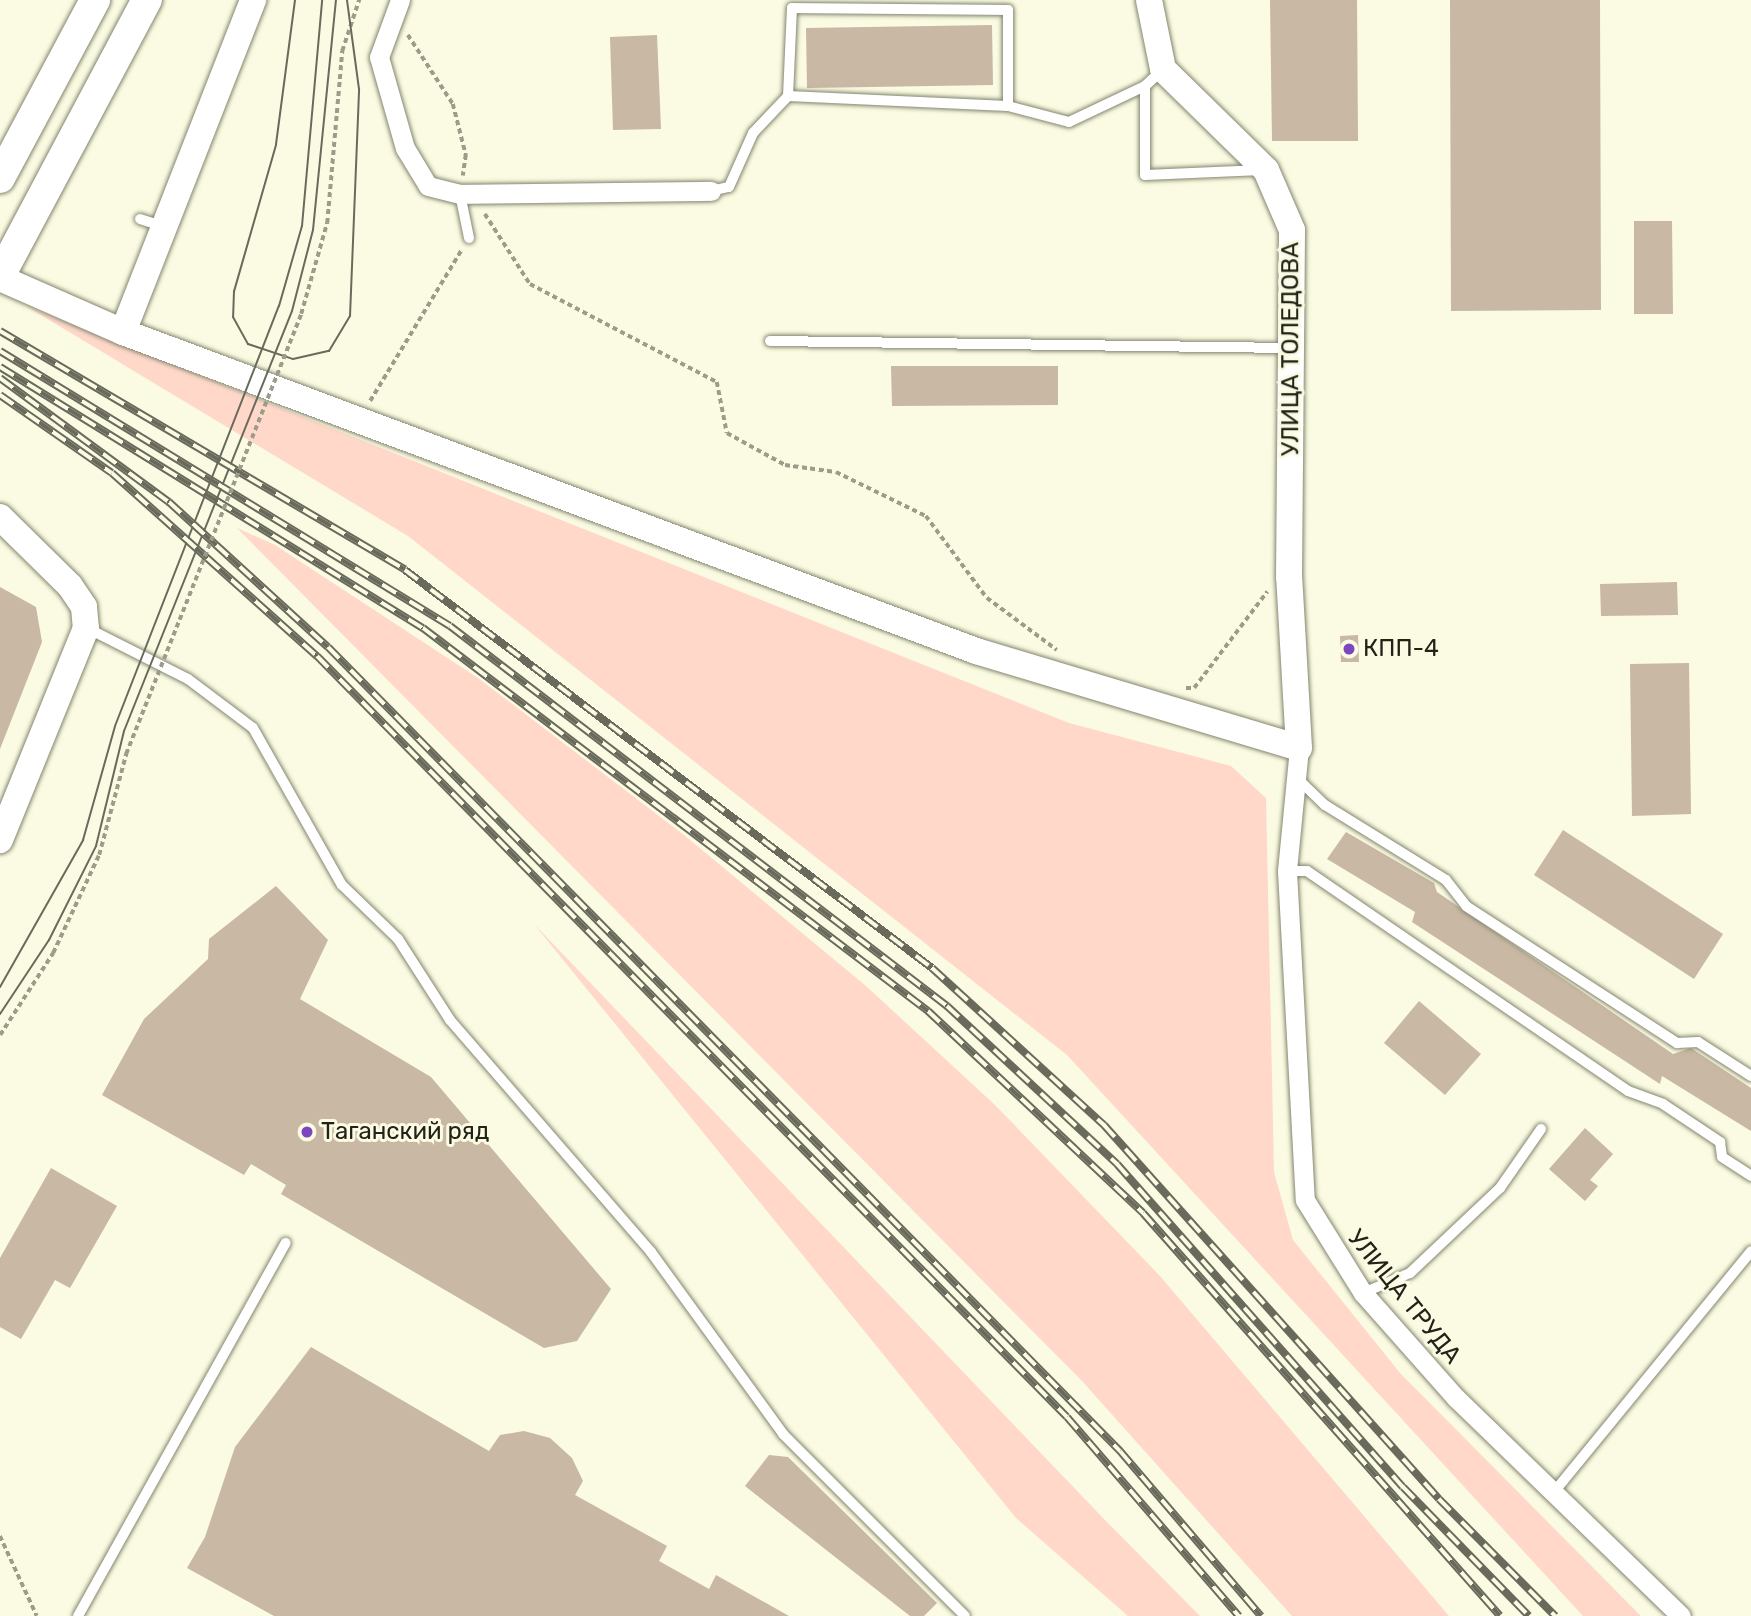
<!DOCTYPE html>
<html>
<head>
<meta charset="utf-8">
<style>
  body { margin:0 }
  #map { position:relative; width:1751px; height:1616px; overflow:hidden; background:#fafbe2; font-family:Rubik,sans-serif }
  div>[style] { position:absolute }
  .green>* { inset:0; background:#ffd8ca }
  .building>* { inset:0; background:#c8b8a4 }
  .path>* { height:3.5px; margin-top:-1.75px; transform-origin:0; background:repeating-linear-gradient(90deg,#9c9c8a 0 5px,transparent 0 8.5px) }
  .roads { filter:drop-shadow(0 0 2px #84856f) drop-shadow(0 0 2px #84856f) }
  .lane>* { height:10px; margin:-5px; padding:0 5px; transform-origin:5px; border-radius:5px; background:#fff }
  .street>* { height:19px; margin:-9.5px; padding:0 9.5px; transform-origin:9.5px; border-radius:9.5px; background:#fff }
  .secondary>* { height:26px; margin:-13px; padding:0 13px; transform-origin:13px; border-radius:13px; background:#fff }
  .primary>* { height:30px; margin:-15px; padding:0 15px; transform-origin:15px; border-radius:15px; background:#fff }
  .tram>* { height:2px; margin:-1px; padding:0 1px; transform-origin:1px; border-radius:1px; background:#6a6a5c }
  .rail>* { height:8px; margin-top:-4px; transform-origin:0; background:repeating-linear-gradient(90deg,#fafbe2 0 16px,#6a6a5c 0 32px); box-sizing:border-box; border-block:2px solid #6a6a5c }
  .path-bridge>* { height:3.5px; margin-top:-1.75px; transform-origin:0; background:repeating-linear-gradient(90deg,#9c9c8a 0 5px,transparent 0 8.5px) }
  .dots>* { width:19px; height:19px; translate:-50% -50%; box-sizing:border-box; border:4px solid #fafbe2; border-radius:50% }
  span { translate:-50% -50%; white-space:nowrap; text-align:center; line-height:1.15; -webkit-text-stroke:6px #fafbe2; paint-order:stroke }
  .street-label { font-size:24px; color:#222219 }
  .poi-label { font-size:24px; color:#222219 }
  .left { translate:0 -50%; text-align:left }
</style>
</head>
<body>
<div id="map">
  <div class="green">
    <i style="clip-path:polygon(26px 306px,1069px 723px,1231px 766px,1266px 798px,1274px 1172px,1293px 1240px,1400px 1373px,1641px 1616px,1583px 1616px,1067px 1055px,408px 536px)"></i>
    <i style="clip-path:polygon(237px 528px,275px 545px,478px 678px,684px 835px,866px 986px,995px 1105px,1160px 1276px,1449px 1616px,1292px 1616px,1082px 1381px)"></i>
    <i style="clip-path:polygon(534px 924px,1103px 1518px,1200px 1616px,1128px 1616px,1016px 1518px)"></i>
  </div>
  <div class="building">
    <i style="clip-path:polygon(1270px 0,1357px 0,1358px 141px,1272px 141px)"></i>
    <i style="clip-path:polygon(1450px 0,1600px 0,1601px 310px,1451px 311px)"></i>
    <i style="clip-path:polygon(992px 25px,993px 85px,807px 88px,806px 28px)"></i>
    <i style="clip-path:polygon(657px 35px,661px 129px,613px 130px,610px 37px)"></i>
    <i style="clip-path:polygon(1634px 221px,1672px 221px,1673px 314px,1634px 314px)"></i>
    <i style="clip-path:polygon(891px 366px,1058px 366px,1058px 405px,892px 406px)"></i>
    <i style="clip-path:polygon(1677px 582px,1678px 615px,1601px 616px,1600px 584px)"></i>
    <i style="clip-path:polygon(0 587px,36px 607px,42px 642px,0 749px)"></i>
    <i style="clip-path:polygon(1358px 635px,1359px 662px,1341px 662px,1340px 636px)"></i>
    <i style="clip-path:polygon(1689px 663px,1691px 814px,1632px 816px,1630px 664px)"></i>
    <i style="clip-path:polygon(1563px 830px,1723px 934px,1694px 979px,1534px 875px)"></i>
    <i style="clip-path:polygon(1346px 832px,1434px 883px,1437px 892px,1673px 1054px,1691px 1048px,1751px 1088px,1751px 1131px,1662px 1076px,1660px 1084px,1412px 922px,1415px 912px,1327px 859px)"></i>
    <i style="clip-path:polygon(276px 886px,328px 940px,300px 999px,431px 1077px,611px 1289px,577px 1341px,544px 1348px,281px 1194px,286px 1185px,251px 1164px,244px 1175px,102px 1095px,144px 1019px,208px 959px,209px 939px)"></i>
    <i style="clip-path:polygon(1419px 1001px,1481px 1054px,1445px 1095px,1384px 1043px)"></i>
    <i style="clip-path:polygon(1585px 1128px,1613px 1154px,1590px 1180px,1598px 1186px,1585px 1201px,1549px 1169px)"></i>
    <i style="clip-path:polygon(51px 1168px,117px 1206px,70px 1288px,55px 1280px,21px 1339px,0 1327px,0 1258px)"></i>
    <i style="clip-path:polygon(311px 1347px,489px 1451px,500px 1435px,524px 1431px,550px 1438px,572px 1458px,583px 1481px,575px 1495px,667px 1546px,659px 1561px,709px 1589px,716px 1575px,789px 1616px,274px 1616px,187px 1568px,205px 1537px,235px 1447px)"></i>
    <i style="clip-path:polygon(769px 1455px,788px 1457px,937px 1603px,924px 1616px,910px 1616px,745px 1486px)"></i>
  </div>
  <div class="path">
    <i style="left:408px;top:35px;width:82px;rotate:56.9deg"></i>
    <i style="left:453px;top:104px;width:53px;rotate:75.7deg"></i>
    <i style="left:466px;top:155px;width:21px;rotate:98deg"></i>
    <i style="left:485px;top:214px;width:83px;rotate:57.3deg"></i>
    <i style="left:530px;top:284px;width:211px;rotate:27.7deg"></i>
    <i style="left:717px;top:382px;width:52px;rotate:78.9deg"></i>
    <i style="left:727px;top:433px;width:66px;rotate:28.9deg"></i>
    <i style="left:785px;top:465px;width:51px;rotate:7.8deg"></i>
    <i style="left:836px;top:472px;width:100px;rotate:26.1deg"></i>
    <i style="left:926px;top:516px;width:102px;rotate:53.4deg"></i>
    <i style="left:987px;top:598px;width:87px;rotate:36.6deg"></i>
    <i style="left:301px;top:314px;width:95px;rotate:-74.1deg"></i>
    <i style="left:327px;top:223px;width:173px;rotate:-85deg"></i>
    <i style="left:342px;top:51px;width:54px;rotate:-71.6deg"></i>
    <i style="left:370px;top:401px;width:178px;rotate:-58.8deg"></i>
    <i style="left:1186px;top:688px;width:8px"></i>
    <i style="left:1194px;top:688px;width:121px;rotate:-52.8deg"></i>
    <i style="left:0;top:1035px;width:98px;rotate:-57.1deg"></i>
    <i style="left:53px;top:953px;width:108px;rotate:-64.9deg"></i>
    <i style="left:99px;top:855px;width:105px;rotate:-75deg"></i>
    <i style="left:0;top:1536px;width:88px;rotate:65.2deg"></i>
  </div>
  <div class="roads">
    <div class="lane">
      <i style="left:1145px;top:86px;width:89px;rotate:90deg"></i>
      <i style="left:1145px;top:175px;width:117px;rotate:-2.4deg"></i>
      <i style="left:788px;top:96px;width:88px;rotate:-87.4deg"></i>
      <i style="left:792px;top:8px;width:216px;rotate:0.5deg"></i>
      <i style="left:1008px;top:10px;width:96px;rotate:90deg"></i>
      <i style="left:711px;top:191px;width:18px;rotate:-13deg"></i>
      <i style="left:729px;top:187px;width:59px;rotate:-66deg"></i>
      <i style="left:753px;top:133px;width:51px;rotate:-46.6deg"></i>
      <i style="left:788px;top:96px;width:220px;rotate:2.6deg"></i>
      <i style="left:1008px;top:106px;width:63px;rotate:14.7deg"></i>
      <i style="left:1069px;top:122px;width:84px;rotate:-25.3deg"></i>
      <i style="left:1145px;top:86px;width:22px;rotate:-43deg"></i>
      <i style="left:460px;top:194px;width:45px;rotate:78.4deg"></i>
      <i style="left:140px;top:219px;width:22px;rotate:18deg"></i>
      <i style="left:770px;top:341px;width:520px;rotate:0.77deg"></i>
      <i style="left:87px;top:628px;width:113px;rotate:26.8deg"></i>
      <i style="left:188px;top:679px;width:81px;rotate:37deg"></i>
      <i style="left:253px;top:728px;width:180px;rotate:60.5deg"></i>
      <i style="left:342px;top:885px;width:78px;rotate:44deg"></i>
      <i style="left:398px;top:939px;width:96px;rotate:57.3deg"></i>
      <i style="left:450px;top:1020px;width:307px;rotate:49.1deg"></i>
      <i style="left:651px;top:1252px;width:225px;rotate:54deg"></i>
      <i style="left:783px;top:1434px;width:257px;rotate:45deg"></i>
      <i style="left:1300px;top:781px;width:35px;rotate:44deg"></i>
      <i style="left:1325px;top:805px;width:142px;rotate:31.8deg"></i>
      <i style="left:1446px;top:880px;width:33px;rotate:52deg"></i>
      <i style="left:1466px;top:906px;width:252px;rotate:33deg"></i>
      <i style="left:1677px;top:1043px;width:21px;rotate:-3deg"></i>
      <i style="left:1698px;top:1042px;width:63px;rotate:32.7deg"></i>
      <i style="left:1287px;top:871px;width:20px"></i>
      <i style="left:1307px;top:871px;width:389px;rotate:34.4deg"></i>
      <i style="left:1628px;top:1091px;width:37px;rotate:20deg"></i>
      <i style="left:1663px;top:1104px;width:69px;rotate:33.7deg"></i>
      <i style="left:1720px;top:1142px;width:15px;rotate:82deg"></i>
      <i style="left:1722px;top:1157px;width:35px;rotate:33deg"></i>
      <i style="left:1363px;top:1293px;width:51px;rotate:-23.1deg"></i>
      <i style="left:1410px;top:1273px;width:124px;rotate:-43.4deg"></i>
      <i style="left:1500px;top:1188px;width:72px;rotate:-55.2deg"></i>
      <i style="left:1554px;top:1492px;width:311px;rotate:-50.7deg"></i>
      <i style="left:78px;top:1616px;width:427px;rotate:-60.9deg"></i>
    </div>
    <div class="street">
      <i style="left:400px;top:0;width:61px;rotate:110.2deg"></i>
      <i style="left:379px;top:57px;width:95px;rotate:74.1deg"></i>
      <i style="left:405px;top:148px;width:44px;rotate:58.8deg"></i>
      <i style="left:428px;top:186px;width:33px;rotate:14deg"></i>
      <i style="left:460px;top:194px;width:251px;rotate:-0.7deg"></i>
      <i style="left:1299px;top:748px;width:124px;rotate:95.6deg"></i>
      <i style="left:1287px;top:871px;width:329px;rotate:86.9deg"></i>
      <i style="left:1305px;top:1200px;width:110px;rotate:58.1deg"></i>
      <i style="left:1363px;top:1293px;width:140px;rotate:48.5deg"></i>
      <i style="left:1456px;top:1398px;width:313px;rotate:44.1deg"></i>
    </div>
    <div class="secondary">
      <i style="left:0;top:278px;width:134px;rotate:23.7deg"></i>
      <i style="left:123px;top:332px;width:911px;rotate:20.5deg"></i>
      <i style="left:976px;top:651px;width:337px;rotate:16.7deg"></i>
      <i style="left:1299px;top:748px;width:171px;rotate:-93.3deg"></i>
      <i style="left:1289px;top:577px;width:347px;rotate:-89.5deg"></i>
      <i style="left:1292px;top:230px;width:65px;rotate:-113.4deg"></i>
      <i style="left:1266px;top:170px;width:144px;rotate:-135.6deg"></i>
      <i style="left:1163px;top:69px;width:70px;rotate:-101.5deg"></i>
      <i style="left:123px;top:332px;width:357px;rotate:-68.6deg"></i>
      <i style="left:0;top:517px;width:98px;rotate:44.6deg"></i>
      <i style="left:70px;top:586px;width:25px;rotate:56deg"></i>
      <i style="left:84px;top:607px;width:21px;rotate:85deg"></i>
      <i style="left:86px;top:628px;width:229px;rotate:112.1deg"></i>
    </div>
    <div class="primary">
      <i style="left:0;top:178px;width:202px;rotate:-61.9deg"></i>
      <i style="left:0;top:276px;width:313px;rotate:-62deg"></i>
    </div>
  </div>
  <div class="tram">
    <i style="left:295px;top:0;width:146px;rotate:97.5deg"></i>
    <i style="left:276px;top:145px;width:152px;rotate:106deg"></i>
    <i style="left:234px;top:291px;width:26px;rotate:92deg"></i>
    <i style="left:233px;top:317px;width:31px;rotate:61deg"></i>
    <i style="left:248px;top:344px;width:47px;rotate:18.4deg"></i>
    <i style="left:293px;top:359px;width:37px;rotate:-13deg"></i>
    <i style="left:329px;top:351px;width:41px;rotate:-59deg"></i>
    <i style="left:350px;top:316px;width:227px;rotate:-87.7deg"></i>
    <i style="left:359px;top:89px;width:90px;rotate:-97.7deg"></i>
    <i style="left:0;top:987px;width:169px;rotate:-60.5deg"></i>
    <i style="left:83px;top:840px;width:118px;rotate:-74.3deg"></i>
    <i style="left:115px;top:726px;width:451px;rotate:-68.7deg"></i>
    <i style="left:279px;top:306px;width:83px;rotate:-74deg"></i>
    <i style="left:302px;top:226px;width:227px;rotate:-84.9deg"></i>
    <i style="left:0;top:1014px;width:89px;rotate:-56.5deg"></i>
    <i style="left:49px;top:940px;width:105px;rotate:-63.4deg"></i>
    <i style="left:96px;top:846px;width:118px;rotate:-76.3deg"></i>
    <i style="left:124px;top:731px;width:452px;rotate:-68.2deg"></i>
    <i style="left:292px;top:311px;width:84px;rotate:-75.5deg"></i>
    <i style="left:313px;top:230px;width:231px;rotate:-84.3deg"></i>
  </div>
  <div class="rail">
    <i style="left:0;top:331px;width:470px;rotate:30.5deg"></i>
    <i style="left:405px;top:570px;width:660px;rotate:37.06deg"></i>
    <i style="left:932px;top:968px;width:233px;rotate:42.4deg"></i>
    <i style="left:1104px;top:1125px;width:502px;rotate:48.15deg"></i>
    <i style="left:1439px;top:1499px;width:165px;rotate:45.2deg"></i>
    <i style="left:0;top:351px;width:527px;rotate:31.43deg"></i>
    <i style="left:450px;top:626px;width:626px;rotate:37.4deg"></i>
    <i style="left:947px;top:1006px;width:232px;rotate:42.9deg"></i>
    <i style="left:1117px;top:1164px;width:431px;rotate:48.5deg"></i>
    <i style="left:1403px;top:1487px;width:180px;rotate:45.7deg"></i>
    <i style="left:0;top:367px;width:497px;rotate:31.7deg"></i>
    <i style="left:423px;top:628px;width:634px;rotate:37.18deg"></i>
    <i style="left:928px;top:1011px;width:295px;rotate:43.2deg"></i>
    <i style="left:1143px;top:1213px;width:538px;rotate:48.46deg"></i>
    <i style="left:0;top:378px;width:210px;rotate:36.3deg"></i>
    <i style="left:169px;top:502px;width:215px;rotate:42.4deg"></i>
    <i style="left:328px;top:647px;width:1129px;rotate:45.43deg"></i>
    <i style="left:1120px;top:1451px;width:217px;rotate:49.5deg"></i>
    <i style="left:0;top:395px;width:136px;rotate:34.9deg"></i>
    <i style="left:112px;top:473px;width:275px;rotate:41.8deg"></i>
    <i style="left:317px;top:656px;width:1068px;rotate:45.42deg"></i>
    <i style="left:1067px;top:1417px;width:263px;rotate:49.2deg"></i>
  </div>
  <div class="path-bridge">
    <i style="left:126px;top:754px;width:474px;rotate:-68.3deg"></i>
  </div>
  <div class="dots">
    <i style="left:1349px;top:649px;background:#7b47bf"></i>
    <i style="left:307px;top:1132px;background:#7b47bf"></i>
  </div>
  <div class="street-label">
    <span style="left:1291px;top:349px;rotate:-90deg">УЛИЦА ТОЛЕДОВА</span>
    <span style="left:1404px;top:1297px;rotate:51deg">УЛИЦА ТРУДА</span>
  </div>
  <div class="poi-label">
    <span class="left" style="left:1363px;top:649px">КПП-4</span>
    <span class="left" style="left:321px;top:1132px">Таганский ряд</span>
  </div>
</div>
</body>
</html>
